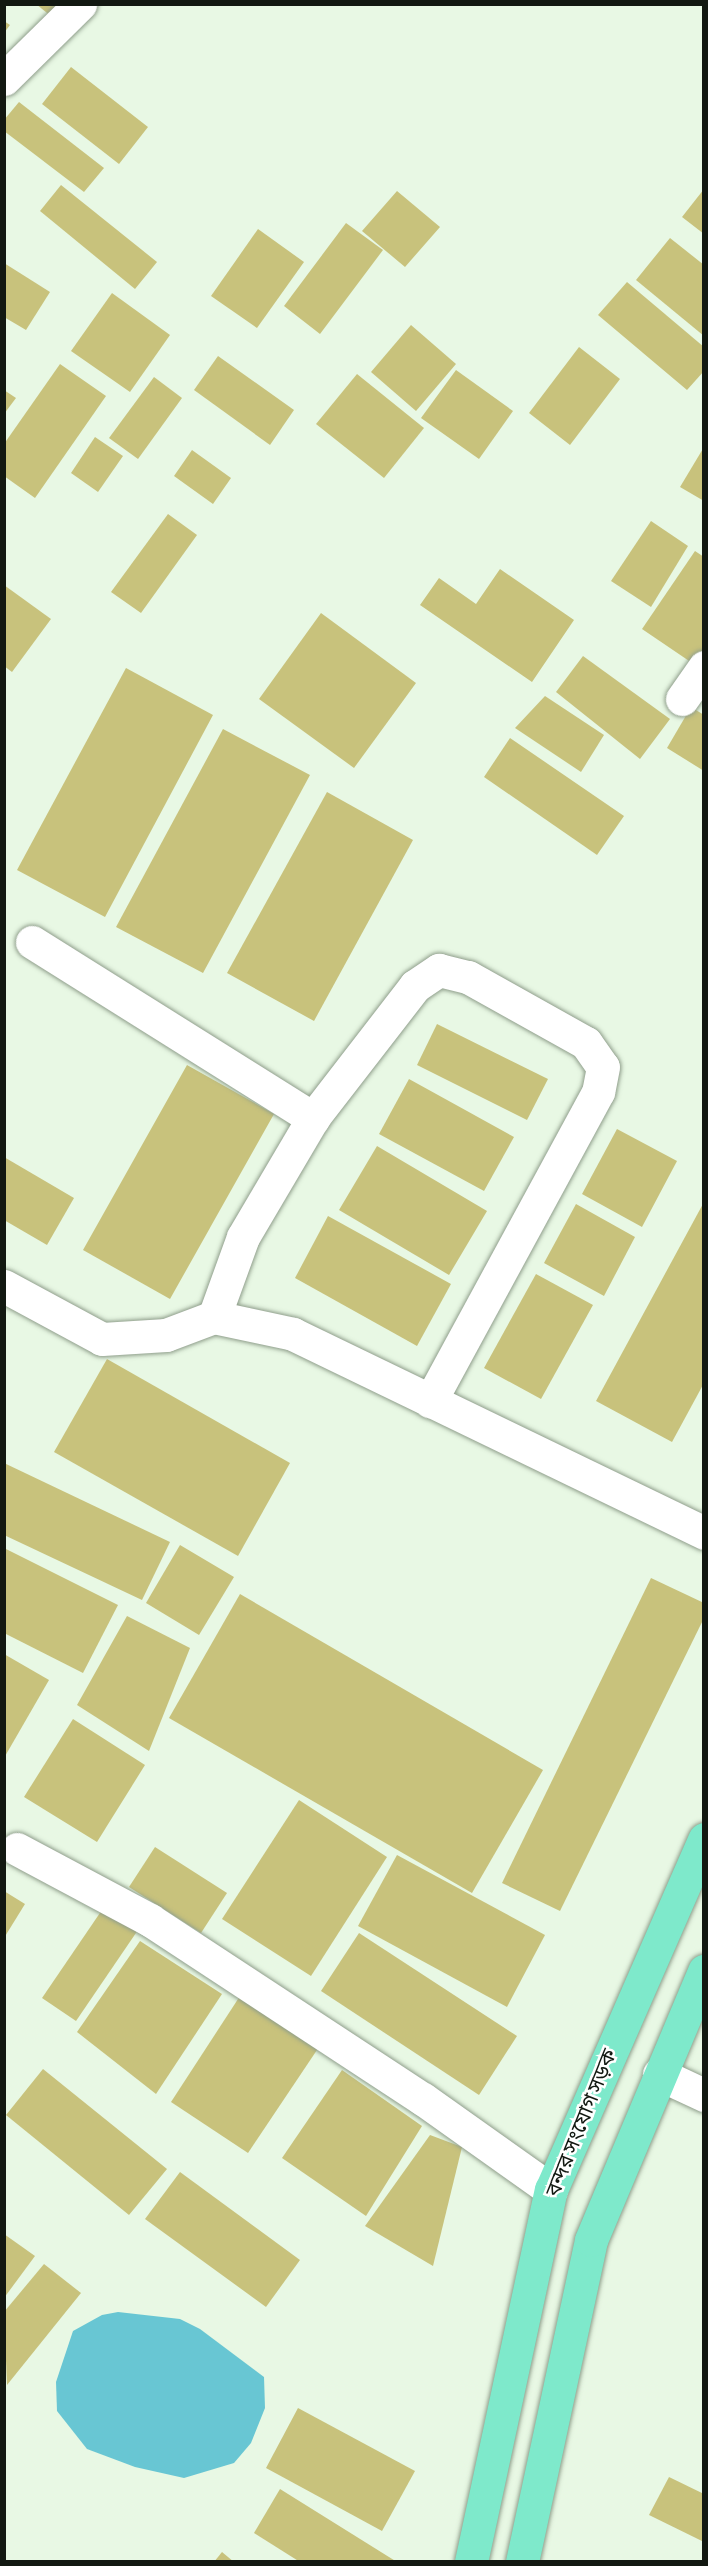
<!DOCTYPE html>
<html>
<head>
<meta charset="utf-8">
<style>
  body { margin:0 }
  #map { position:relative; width:708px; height:2566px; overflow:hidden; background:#e8f8e4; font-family:"Sofia Sans Condensed","Noto Sans Bengali",sans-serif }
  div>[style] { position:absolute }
  .water>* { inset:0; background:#68c6d3 }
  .building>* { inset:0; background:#c8c27c }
  .roads { filter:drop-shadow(0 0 2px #8f9e8b) drop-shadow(0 0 2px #8f9e8b) }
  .minor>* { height:33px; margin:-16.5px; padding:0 16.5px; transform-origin:16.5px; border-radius:16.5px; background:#fff }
  .highway>* { height:33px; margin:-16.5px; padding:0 16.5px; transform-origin:16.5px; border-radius:16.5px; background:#7ee9cb }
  span { translate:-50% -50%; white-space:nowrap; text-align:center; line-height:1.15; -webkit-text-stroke:5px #fff; paint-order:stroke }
  .street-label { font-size:21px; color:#121811 }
  .frame { position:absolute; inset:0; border:6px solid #121811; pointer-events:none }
</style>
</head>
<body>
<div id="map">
  <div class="water">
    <i style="clip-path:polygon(118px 2312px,180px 2319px,200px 2329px,264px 2377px,265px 2408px,251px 2443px,234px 2463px,184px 2478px,135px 2467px,87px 2449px,57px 2411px,56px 2382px,73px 2331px,102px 2315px)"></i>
  </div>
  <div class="building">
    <i style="clip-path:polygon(36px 4px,62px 4px,52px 17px)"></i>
    <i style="clip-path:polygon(4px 21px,10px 25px,4px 33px)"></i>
    <i style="clip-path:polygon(71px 67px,148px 127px,119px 164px,42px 104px)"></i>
    <i style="clip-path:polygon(19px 102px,104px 168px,84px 192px,4px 131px,4px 120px)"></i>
    <i style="clip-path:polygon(61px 185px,157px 262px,135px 289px,40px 211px)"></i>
    <i style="clip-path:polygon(704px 189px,704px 234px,682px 217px)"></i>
    <i style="clip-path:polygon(397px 191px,440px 227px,405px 267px,362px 231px)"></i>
    <i style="clip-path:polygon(346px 223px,383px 250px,320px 334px,284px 306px)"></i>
    <i style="clip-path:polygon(258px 229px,304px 262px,257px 328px,211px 296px)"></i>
    <i style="clip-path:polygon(670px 238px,704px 265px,704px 336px,636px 280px)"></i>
    <i style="clip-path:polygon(4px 263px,50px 292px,26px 330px,4px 317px)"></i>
    <i style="clip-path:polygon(627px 282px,704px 347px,704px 371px,687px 390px,598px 315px)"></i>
    <i style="clip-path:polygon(112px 293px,170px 335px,130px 392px,71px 351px)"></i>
    <i style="clip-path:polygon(411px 325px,456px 364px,416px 411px,371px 372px)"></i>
    <i style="clip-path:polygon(579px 347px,620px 379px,570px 445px,529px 413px)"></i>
    <i style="clip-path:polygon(218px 356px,294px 410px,270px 445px,194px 390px)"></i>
    <i style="clip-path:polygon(60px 364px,106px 396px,35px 498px,4px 476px,4px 444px)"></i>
    <i style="clip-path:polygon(456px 370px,513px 411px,479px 459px,421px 418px)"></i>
    <i style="clip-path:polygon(357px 374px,424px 428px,384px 478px,316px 424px)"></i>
    <i style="clip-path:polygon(154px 377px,182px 398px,138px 459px,109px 438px)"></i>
    <i style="clip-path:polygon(4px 390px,16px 398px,4px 414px)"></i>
    <i style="clip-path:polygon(95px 437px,123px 456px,98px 492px,71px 473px)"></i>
    <i style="clip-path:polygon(704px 447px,704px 501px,680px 487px)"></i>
    <i style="clip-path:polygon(192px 450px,231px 478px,213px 504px,174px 476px)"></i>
    <i style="clip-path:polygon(168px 514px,197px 535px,141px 613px,111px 592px)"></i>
    <i style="clip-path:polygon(651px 521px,688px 546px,651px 607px,611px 581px)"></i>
    <i style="clip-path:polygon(695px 551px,704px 557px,704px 659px,698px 667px,642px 629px)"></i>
    <i style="clip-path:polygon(500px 569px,574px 620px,532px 682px,420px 605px,439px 578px,476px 604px)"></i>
    <i style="clip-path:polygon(4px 585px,51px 619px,12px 672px,4px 666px)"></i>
    <i style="clip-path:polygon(321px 613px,416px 683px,354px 768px,259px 699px)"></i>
    <i style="clip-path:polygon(583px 656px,670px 719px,640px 759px,556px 692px)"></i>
    <i style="clip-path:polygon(126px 668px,213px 715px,105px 917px,17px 870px)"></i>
    <i style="clip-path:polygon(545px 696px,604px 735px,581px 772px,515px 728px)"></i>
    <i style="clip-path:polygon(691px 707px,704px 715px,704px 771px,667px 748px)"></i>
    <i style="clip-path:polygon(223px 729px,310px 775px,203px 973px,116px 927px)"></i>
    <i style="clip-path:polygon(510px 738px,624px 816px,597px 855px,484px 777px)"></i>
    <i style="clip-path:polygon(327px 792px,413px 840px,314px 1021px,227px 973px)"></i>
    <i style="clip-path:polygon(437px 1024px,548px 1079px,527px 1120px,417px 1065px)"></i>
    <i style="clip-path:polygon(187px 1065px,274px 1114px,170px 1299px,83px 1250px)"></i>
    <i style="clip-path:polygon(409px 1079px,514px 1137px,484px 1191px,379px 1134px)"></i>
    <i style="clip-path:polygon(617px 1129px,677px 1161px,642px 1227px,582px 1194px)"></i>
    <i style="clip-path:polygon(377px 1146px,487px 1211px,449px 1275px,339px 1210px)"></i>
    <i style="clip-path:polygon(4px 1157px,74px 1198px,47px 1245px,4px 1220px)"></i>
    <i style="clip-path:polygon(704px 1202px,704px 1383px,672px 1442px,596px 1401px)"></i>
    <i style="clip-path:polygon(576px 1204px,635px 1237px,604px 1296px,544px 1263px)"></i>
    <i style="clip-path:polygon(328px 1216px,451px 1284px,417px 1346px,295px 1278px)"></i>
    <i style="clip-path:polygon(536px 1274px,593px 1305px,541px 1399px,484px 1368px)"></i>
    <i style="clip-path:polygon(107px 1359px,290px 1463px,238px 1556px,54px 1452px)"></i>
    <i style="clip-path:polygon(4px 1463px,170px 1542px,142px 1600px,4px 1535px)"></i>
    <i style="clip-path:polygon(180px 1545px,234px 1577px,199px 1635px,146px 1603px)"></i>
    <i style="clip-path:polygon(4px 1548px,118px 1605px,83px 1673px,4px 1633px)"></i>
    <i style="clip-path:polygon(651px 1578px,704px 1603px,704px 1618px,560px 1911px,502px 1883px)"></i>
    <i style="clip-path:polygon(240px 1594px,543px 1770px,472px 1893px,169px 1718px)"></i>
    <i style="clip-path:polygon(127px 1616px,190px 1648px,149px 1751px,77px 1705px)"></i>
    <i style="clip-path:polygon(4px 1654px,49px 1680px,4px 1758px)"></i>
    <i style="clip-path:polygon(73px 1719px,145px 1765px,97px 1842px,24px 1797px)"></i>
    <i style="clip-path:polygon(299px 1800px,387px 1857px,311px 1976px,222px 1919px)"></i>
    <i style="clip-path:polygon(155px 1847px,227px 1893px,201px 1933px,129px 1887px)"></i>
    <i style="clip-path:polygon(397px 1855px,545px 1935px,507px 2007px,358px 1926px)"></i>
    <i style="clip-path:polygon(4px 1891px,25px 1904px,4px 1938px)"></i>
    <i style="clip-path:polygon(104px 1907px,138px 1930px,76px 2021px,42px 1998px)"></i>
    <i style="clip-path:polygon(359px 1933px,517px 2036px,479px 2095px,321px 1991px)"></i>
    <i style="clip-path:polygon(140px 1941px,222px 1994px,156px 2094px,77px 2032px)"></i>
    <i style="clip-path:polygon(240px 1996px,319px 2047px,248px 2153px,171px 2102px)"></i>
    <i style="clip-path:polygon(43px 2069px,167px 2169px,129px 2215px,6px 2115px)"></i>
    <i style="clip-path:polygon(342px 2070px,422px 2126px,366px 2216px,282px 2158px)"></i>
    <i style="clip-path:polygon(430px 2135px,462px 2147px,433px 2266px,365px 2226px)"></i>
    <i style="clip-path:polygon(180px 2172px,300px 2260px,266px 2307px,145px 2219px)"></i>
    <i style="clip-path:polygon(4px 2234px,35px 2256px,4px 2298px)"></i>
    <i style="clip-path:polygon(44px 2264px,81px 2293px,7px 2385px,4px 2312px)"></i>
    <i style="clip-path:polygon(298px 2408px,415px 2471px,382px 2531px,266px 2468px)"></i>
    <i style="clip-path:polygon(669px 2477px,704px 2494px,704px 2542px,649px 2515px)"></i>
    <i style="clip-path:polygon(280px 2489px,397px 2562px,300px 2562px,254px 2533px)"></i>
    <i style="clip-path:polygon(222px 2552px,234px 2562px,214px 2562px)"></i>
  </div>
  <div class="roads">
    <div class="minor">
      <i style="left:4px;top:79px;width:107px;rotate:-44.6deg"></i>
      <i style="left:682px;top:699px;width:39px;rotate:-55deg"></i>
      <i style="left:32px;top:942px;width:332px;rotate:32.1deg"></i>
      <i style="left:4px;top:1286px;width:111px;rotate:28.4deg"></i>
      <i style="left:102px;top:1339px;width:64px;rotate:-3.6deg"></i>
      <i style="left:166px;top:1335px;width:51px;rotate:-20.6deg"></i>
      <i style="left:214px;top:1317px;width:81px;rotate:12.1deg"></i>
      <i style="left:293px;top:1334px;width:457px;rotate:25.8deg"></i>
      <i style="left:214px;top:1317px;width:85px;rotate:-70.1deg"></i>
      <i style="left:243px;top:1237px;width:138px;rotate:-59.5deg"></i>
      <i style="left:313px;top:1118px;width:167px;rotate:-52.3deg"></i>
      <i style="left:415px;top:986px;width:29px;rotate:-34deg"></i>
      <i style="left:439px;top:970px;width:30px;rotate:14deg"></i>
      <i style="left:468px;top:977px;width:135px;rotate:29.2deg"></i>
      <i style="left:586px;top:1043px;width:29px;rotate:55deg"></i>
      <i style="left:603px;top:1067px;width:25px;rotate:101deg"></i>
      <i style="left:598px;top:1092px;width:352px;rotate:118.5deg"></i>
      <i style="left:17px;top:1849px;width:151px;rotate:28.1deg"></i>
      <i style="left:150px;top:1920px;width:326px;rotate:33.3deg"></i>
      <i style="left:423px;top:2099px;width:157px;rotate:35.4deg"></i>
      <i style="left:659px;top:2074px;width:50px;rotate:25deg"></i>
    </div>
    <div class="highway">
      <i style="left:471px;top:2562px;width:381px;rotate:-77.9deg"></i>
      <i style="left:551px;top:2190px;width:383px;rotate:-66.4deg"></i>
      <i style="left:522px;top:2562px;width:329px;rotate:-77.9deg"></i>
      <i style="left:591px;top:2240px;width:292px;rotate:-67.2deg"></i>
    </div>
  </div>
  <div class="street-label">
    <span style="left:582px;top:2123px;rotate:-68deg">বন্দর সংযোগ সড়ক</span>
  </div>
  <div class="frame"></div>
</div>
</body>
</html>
